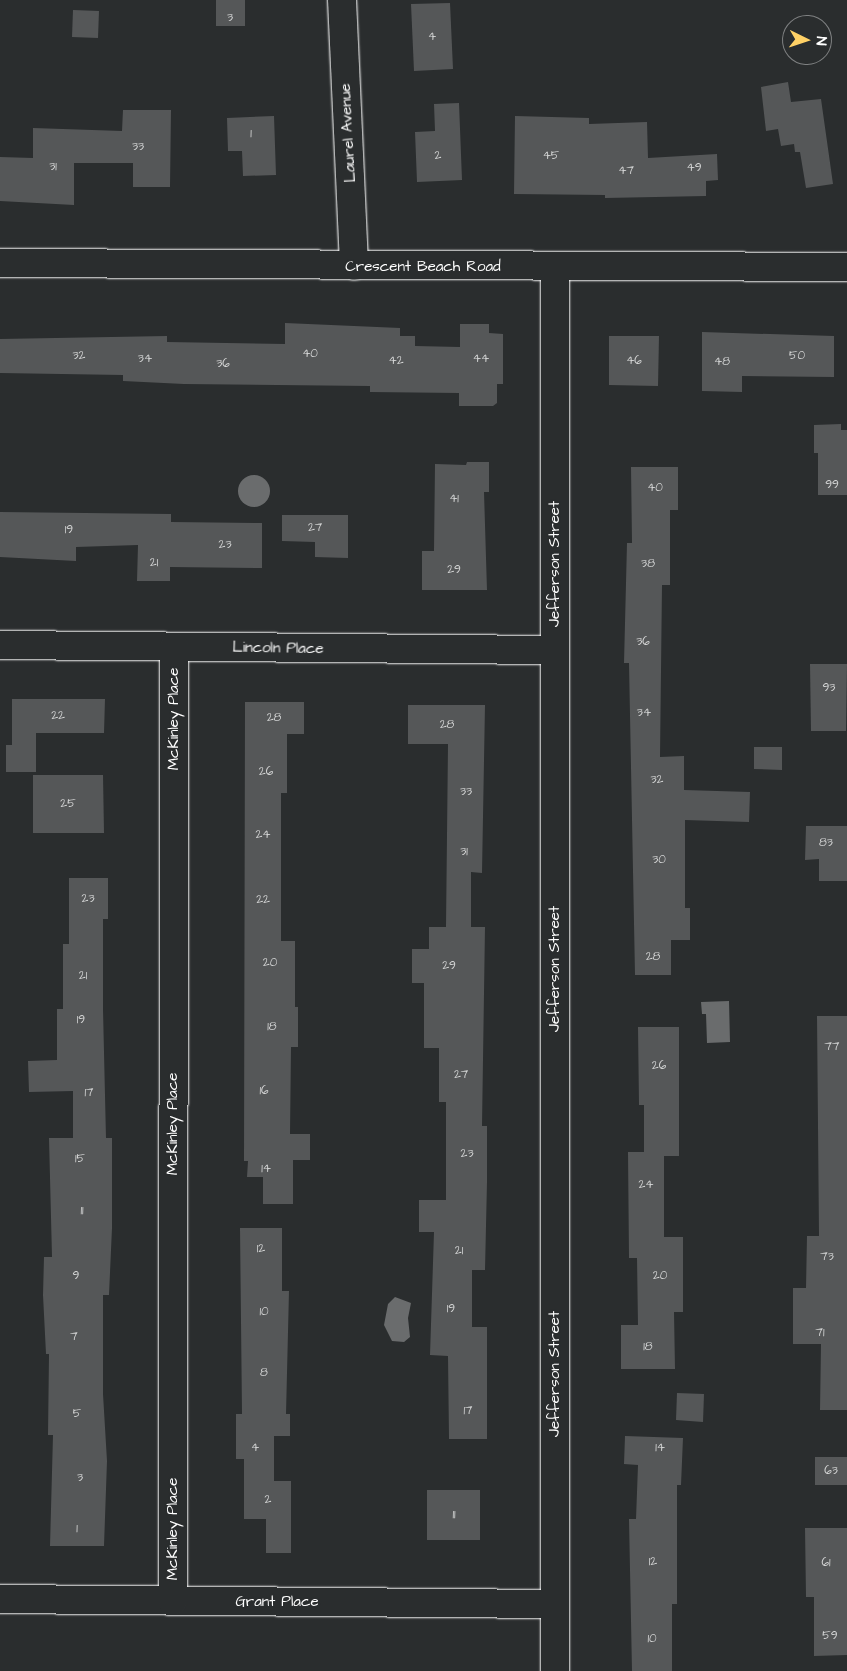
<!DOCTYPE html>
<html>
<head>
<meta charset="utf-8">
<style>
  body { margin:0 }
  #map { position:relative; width:847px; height:1671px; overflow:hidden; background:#2a2d2e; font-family:"Architects Daughter",sans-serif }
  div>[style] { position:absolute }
  .water>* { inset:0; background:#6a6c6d }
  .round { border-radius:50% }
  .building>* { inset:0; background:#555758 }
  .roads { filter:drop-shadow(0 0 1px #fff) drop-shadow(0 0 1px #fff) }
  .minor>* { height:28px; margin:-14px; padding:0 14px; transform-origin:14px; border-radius:14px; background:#2a2d2e }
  span { translate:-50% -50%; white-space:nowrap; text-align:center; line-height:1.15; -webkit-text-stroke:4px #2a2d2e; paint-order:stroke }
  .number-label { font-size:12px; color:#d4d5d5 }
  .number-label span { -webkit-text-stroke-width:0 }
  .street-label { font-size:15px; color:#fff }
  .north { position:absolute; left:782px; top:15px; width:50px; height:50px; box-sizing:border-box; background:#2a2d2e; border:1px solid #7f8182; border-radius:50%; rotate:94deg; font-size:14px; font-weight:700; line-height:20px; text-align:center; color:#fff }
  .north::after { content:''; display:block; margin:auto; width:18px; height:22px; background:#ffd166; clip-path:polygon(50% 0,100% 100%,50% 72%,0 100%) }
</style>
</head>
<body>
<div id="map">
  <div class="water">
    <i class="round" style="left:238px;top:475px;width:32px;height:32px"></i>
    <i style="clip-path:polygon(729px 1001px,730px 1042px,707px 1043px,706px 1014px,702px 1014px,701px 1002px)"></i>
    <i style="clip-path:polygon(395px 1297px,411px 1303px,408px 1318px,410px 1337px,404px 1342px,392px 1341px,384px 1325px,388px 1304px)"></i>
  </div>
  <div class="building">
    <i style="clip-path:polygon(216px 0,245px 0,245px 26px,216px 26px)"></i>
    <i style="clip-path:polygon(450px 3px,453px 69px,414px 71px,411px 4px)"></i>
    <i style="clip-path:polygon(73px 10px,99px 11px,98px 38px,72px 37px)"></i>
    <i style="clip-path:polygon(788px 82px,791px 102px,821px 99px,833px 184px,806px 188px,800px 152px,795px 152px,794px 144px,781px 146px,778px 129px,766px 131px,761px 87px)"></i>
    <i style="clip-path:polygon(459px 103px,462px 180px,417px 182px,415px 132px,435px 131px,434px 104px)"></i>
    <i style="clip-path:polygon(123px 110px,171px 110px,170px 187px,133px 187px,133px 163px,74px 163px,74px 205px,0 201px,0 157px,33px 158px,33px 128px,122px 131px)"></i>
    <i style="clip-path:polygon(274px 116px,276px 175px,243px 176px,242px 151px,228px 151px,227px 118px)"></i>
    <i style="clip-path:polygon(515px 116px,589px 118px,589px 124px,647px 122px,648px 158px,717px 154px,718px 180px,706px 181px,706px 196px,605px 198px,605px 195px,514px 194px)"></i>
    <i style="clip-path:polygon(285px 323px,400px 328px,400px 336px,415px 336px,415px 346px,460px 347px,460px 324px,489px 324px,489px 333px,503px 334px,503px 384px,497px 384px,497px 403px,493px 406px,459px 406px,459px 393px,370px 392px,370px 386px,184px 384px,123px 381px,123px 375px,0 373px,0 339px,167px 336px,167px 342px,285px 344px)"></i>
    <i style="clip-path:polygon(702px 332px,834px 336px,834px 377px,742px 376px,742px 392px,702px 391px)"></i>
    <i style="clip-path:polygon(609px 336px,659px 336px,658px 386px,609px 385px)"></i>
    <i style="clip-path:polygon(841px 424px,841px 430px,847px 430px,847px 495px,818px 495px,818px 453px,814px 453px,814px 425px)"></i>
    <i style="clip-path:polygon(467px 462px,489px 462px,489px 492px,484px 492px,487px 590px,422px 590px,422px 551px,434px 551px,435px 464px,466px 465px)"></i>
    <i style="clip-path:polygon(631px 467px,678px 467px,678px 510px,670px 510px,670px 585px,662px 585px,660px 757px,684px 756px,684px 790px,750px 792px,749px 822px,685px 820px,685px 908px,690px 908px,690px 940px,671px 940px,671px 975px,635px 975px,629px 663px,624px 663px,627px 543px,632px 543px)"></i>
    <i style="clip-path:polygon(0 512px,171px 514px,171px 522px,262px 523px,262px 568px,170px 567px,170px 581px,137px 581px,138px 545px,76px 547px,76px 561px,0 557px)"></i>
    <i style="clip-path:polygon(282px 515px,348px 515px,348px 558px,315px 557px,315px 542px,282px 541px)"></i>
    <i style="clip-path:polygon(810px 664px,847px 664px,846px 731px,811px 731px)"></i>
    <i style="clip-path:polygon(12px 699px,105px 699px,104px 733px,36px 733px,36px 772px,6px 772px,6px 745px,12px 745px)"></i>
    <i style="clip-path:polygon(245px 702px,304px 702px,304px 734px,287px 734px,287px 793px,281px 793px,281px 941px,295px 941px,295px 1007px,298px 1007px,298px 1047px,291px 1047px,290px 1134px,310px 1134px,310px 1160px,293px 1160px,293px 1204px,263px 1204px,263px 1177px,247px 1177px,248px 1161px,244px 1161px)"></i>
    <i style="clip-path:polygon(408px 705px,485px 705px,482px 873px,471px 872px,471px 927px,485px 927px,482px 1126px,487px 1126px,487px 1182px,485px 1270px,472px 1270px,472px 1327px,487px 1327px,487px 1439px,449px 1439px,448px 1356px,430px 1355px,434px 1232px,419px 1232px,419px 1200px,446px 1200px,446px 1102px,439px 1102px,439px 1048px,424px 1048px,424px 983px,412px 983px,412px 949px,429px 949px,429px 927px,446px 927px,448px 744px,408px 744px)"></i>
    <i style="clip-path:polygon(754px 747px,782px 747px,782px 770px,754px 769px)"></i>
    <i style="clip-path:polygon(33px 775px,103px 775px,104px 833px,33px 833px)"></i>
    <i style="clip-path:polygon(806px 826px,847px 826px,847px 881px,819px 881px,819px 859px,805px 860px)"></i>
    <i style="clip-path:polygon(69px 878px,108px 878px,108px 919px,103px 919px,103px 1009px,106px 1138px,112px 1138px,112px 1228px,109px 1295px,103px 1295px,103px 1394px,107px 1461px,104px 1546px,50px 1546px,53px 1435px,48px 1435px,49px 1354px,46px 1354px,43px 1295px,44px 1257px,52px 1257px,49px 1138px,73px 1138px,73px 1091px,29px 1092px,28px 1061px,57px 1060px,57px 1009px,63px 1009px,63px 944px,69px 944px)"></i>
    <i style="clip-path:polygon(817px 1016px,847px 1016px,847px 1410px,820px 1410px,821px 1344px,793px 1344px,793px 1288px,806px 1288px,807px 1236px,819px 1236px)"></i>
    <i style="clip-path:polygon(638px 1027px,679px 1027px,679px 1156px,664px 1156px,664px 1237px,683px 1237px,683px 1312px,674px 1312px,675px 1369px,621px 1369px,621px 1325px,638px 1325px,637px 1258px,629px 1258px,628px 1152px,644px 1152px,644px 1105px,639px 1105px)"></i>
    <i style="clip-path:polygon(240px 1228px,282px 1228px,282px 1291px,289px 1291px,286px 1414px,290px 1414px,290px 1436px,274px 1436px,274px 1481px,291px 1481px,291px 1553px,266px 1553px,266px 1519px,244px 1519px,244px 1459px,236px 1459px,236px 1414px,242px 1414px)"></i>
    <i style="clip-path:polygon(677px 1393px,704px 1394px,703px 1422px,676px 1420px)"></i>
    <i style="clip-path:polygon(625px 1436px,683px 1438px,681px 1485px,677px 1485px,677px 1604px,672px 1604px,672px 1671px,632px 1671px,629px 1519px,636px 1519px,638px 1465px,624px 1464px)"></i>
    <i style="clip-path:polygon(815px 1457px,847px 1457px,847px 1485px,815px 1485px)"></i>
    <i style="clip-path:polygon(427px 1490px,480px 1490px,480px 1540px,427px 1540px)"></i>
    <i style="clip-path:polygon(805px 1528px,847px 1528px,847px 1655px,814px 1656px,814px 1597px,806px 1597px)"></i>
  </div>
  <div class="roads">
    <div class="minor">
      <i style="left:342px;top:0;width:266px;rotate:87.4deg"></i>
      <i style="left:0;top:263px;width:847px;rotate:0.27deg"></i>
      <i style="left:0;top:645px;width:555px;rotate:0.52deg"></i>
      <i style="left:0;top:1599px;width:555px;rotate:0.52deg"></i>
      <i style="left:173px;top:1601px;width:954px;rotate:-89.94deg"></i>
      <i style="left:555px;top:1671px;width:1403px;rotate:-90deg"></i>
    </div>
  </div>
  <div class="number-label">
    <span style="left:230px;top:18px">3</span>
    <span style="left:432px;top:37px">4</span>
    <span style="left:251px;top:134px">1</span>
    <span style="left:138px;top:147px">33</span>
    <span style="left:438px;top:156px">2</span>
    <span style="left:551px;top:156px">45</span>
    <span style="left:53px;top:167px">31</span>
    <span style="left:694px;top:168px">49</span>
    <span style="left:626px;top:171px">47</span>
    <span style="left:310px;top:354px">40</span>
    <span style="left:79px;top:356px">32</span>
    <span style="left:797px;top:356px">50</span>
    <span style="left:145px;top:359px">34</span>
    <span style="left:481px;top:359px">44</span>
    <span style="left:396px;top:361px">42</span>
    <span style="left:634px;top:361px">46</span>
    <span style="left:722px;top:362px">48</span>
    <span style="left:223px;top:364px">36</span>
    <span style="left:832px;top:485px">99</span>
    <span style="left:655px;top:488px">40</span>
    <span style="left:454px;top:499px">41</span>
    <span style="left:315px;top:528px">27</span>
    <span style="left:69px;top:530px">19</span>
    <span style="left:225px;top:545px">23</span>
    <span style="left:154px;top:563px">21</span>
    <span style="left:648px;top:564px">38</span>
    <span style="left:454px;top:570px">29</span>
    <span style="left:643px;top:642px">36</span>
    <span style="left:829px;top:688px">93</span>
    <span style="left:644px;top:713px">34</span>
    <span style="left:58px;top:716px">22</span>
    <span style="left:274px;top:718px">28</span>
    <span style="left:447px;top:725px">28</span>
    <span style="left:266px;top:772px">26</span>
    <span style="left:657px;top:780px">32</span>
    <span style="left:466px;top:792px">33</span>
    <span style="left:68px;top:804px">25</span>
    <span style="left:263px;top:835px">24</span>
    <span style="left:826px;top:843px">83</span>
    <span style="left:464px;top:852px">31</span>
    <span style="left:659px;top:860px">30</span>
    <span style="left:88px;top:899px">23</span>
    <span style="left:263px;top:900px">22</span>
    <span style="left:653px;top:957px">28</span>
    <span style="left:270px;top:963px">20</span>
    <span style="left:449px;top:966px">29</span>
    <span style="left:83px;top:976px">21</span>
    <span style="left:81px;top:1020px">19</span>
    <span style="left:272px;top:1027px">18</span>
    <span style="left:832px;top:1047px">77</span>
    <span style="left:659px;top:1066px">26</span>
    <span style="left:461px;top:1075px">27</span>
    <span style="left:264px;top:1091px">16</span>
    <span style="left:89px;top:1093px">17</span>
    <span style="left:467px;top:1154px">23</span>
    <span style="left:80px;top:1159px">15</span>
    <span style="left:266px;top:1169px">14</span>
    <span style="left:646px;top:1185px">24</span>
    <span style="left:82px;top:1211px">11</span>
    <span style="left:261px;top:1249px">12</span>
    <span style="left:459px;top:1251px">21</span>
    <span style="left:827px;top:1257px">73</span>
    <span style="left:76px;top:1276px">9</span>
    <span style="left:660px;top:1276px">20</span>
    <span style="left:451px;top:1309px">19</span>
    <span style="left:264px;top:1312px">10</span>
    <span style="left:820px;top:1333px">71</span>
    <span style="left:74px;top:1337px">7</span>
    <span style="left:648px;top:1347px">18</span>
    <span style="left:264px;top:1373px">8</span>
    <span style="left:468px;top:1411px">17</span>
    <span style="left:77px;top:1414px">5</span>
    <span style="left:255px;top:1448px">4</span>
    <span style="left:660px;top:1448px">14</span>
    <span style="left:831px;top:1471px">63</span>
    <span style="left:80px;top:1478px">3</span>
    <span style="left:268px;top:1500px">2</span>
    <span style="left:454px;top:1515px">11</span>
    <span style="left:77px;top:1529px">1</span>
    <span style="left:653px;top:1562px">12</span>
    <span style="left:826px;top:1563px">61</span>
    <span style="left:830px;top:1636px">59</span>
    <span style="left:652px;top:1639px">10</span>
  </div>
  <div class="street-label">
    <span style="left:348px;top:133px;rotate:-93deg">Laurel Avenue</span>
    <span style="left:423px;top:267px">Crescent Beach Road</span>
    <span style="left:555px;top:564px;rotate:-90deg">Jefferson Street</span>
    <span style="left:278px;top:648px;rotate:1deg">Lincoln Place</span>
    <span style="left:174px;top:719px;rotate:-90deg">McKinley Place</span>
    <span style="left:555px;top:969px;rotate:-90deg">Jefferson Street</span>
    <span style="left:173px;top:1124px;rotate:-90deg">McKinley Place</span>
    <span style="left:555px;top:1374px;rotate:-90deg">Jefferson Street</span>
    <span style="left:173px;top:1529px;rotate:-90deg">McKinley Place</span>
    <span style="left:277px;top:1602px">Grant Place</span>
  </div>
  <div class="north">N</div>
</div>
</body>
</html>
